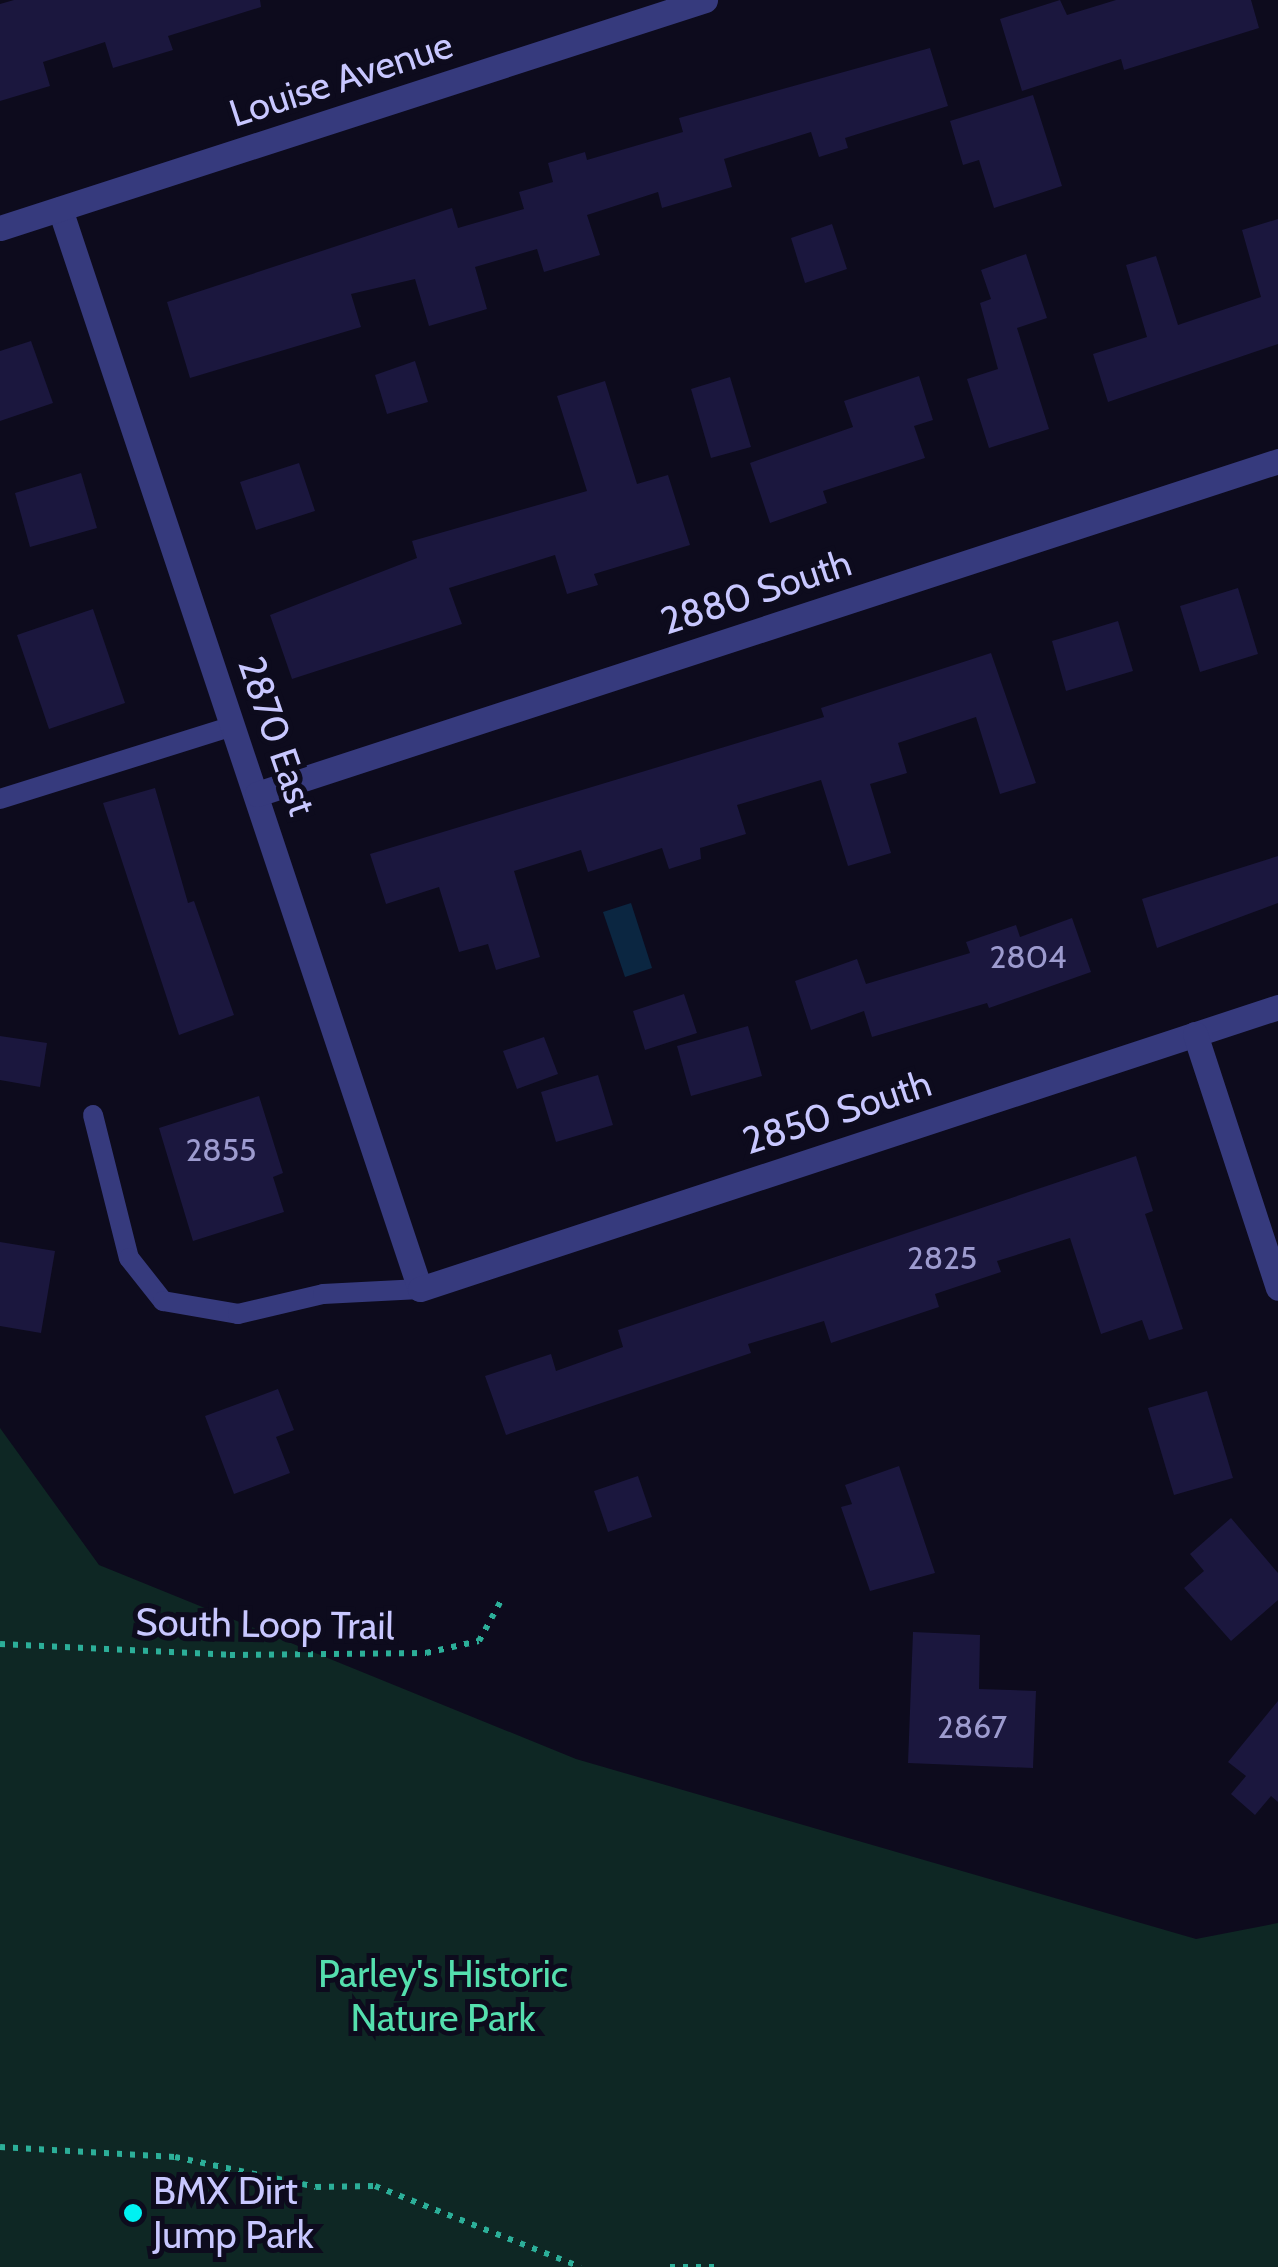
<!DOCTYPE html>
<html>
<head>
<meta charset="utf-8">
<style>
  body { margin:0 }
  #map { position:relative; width:1278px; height:2267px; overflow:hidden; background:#0d0b1d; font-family:Cabin,sans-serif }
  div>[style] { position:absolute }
  .green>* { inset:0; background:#0e2724 }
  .water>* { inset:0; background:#0b2641 }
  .building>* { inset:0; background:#1b173e }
  .path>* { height:6px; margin-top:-3px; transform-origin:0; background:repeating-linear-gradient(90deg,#2caf99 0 5px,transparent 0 13px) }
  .service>* { height:20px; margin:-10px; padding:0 10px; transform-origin:10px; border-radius:10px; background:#363a7d }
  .minor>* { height:25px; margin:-12.5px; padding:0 12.5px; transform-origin:12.5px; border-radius:12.5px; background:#363a7d }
  .tertiary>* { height:25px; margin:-12.5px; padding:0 12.5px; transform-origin:12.5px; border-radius:12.5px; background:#363a7d }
  .dots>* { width:28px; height:28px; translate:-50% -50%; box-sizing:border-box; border:5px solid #0d0b1d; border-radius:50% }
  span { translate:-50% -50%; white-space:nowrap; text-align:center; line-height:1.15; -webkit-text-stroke:10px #0d0b1d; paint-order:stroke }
  .number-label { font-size:32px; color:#9d9bcf }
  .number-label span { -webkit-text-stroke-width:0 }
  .street-label { font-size:38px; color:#c8c7ff }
  .park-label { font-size:38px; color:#54dfae }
  .poi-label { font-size:38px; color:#c8c7ff }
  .left { translate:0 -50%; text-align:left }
</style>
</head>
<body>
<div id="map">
  <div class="green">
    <i style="clip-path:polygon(0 1428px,99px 1565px,576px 1759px,1196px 1939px,1278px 1923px,1278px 2267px,0 2267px)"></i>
  </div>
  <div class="water">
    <i style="clip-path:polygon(631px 903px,652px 968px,625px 977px,603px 912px)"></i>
  </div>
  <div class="building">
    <i style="clip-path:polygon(14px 0,260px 0,261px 7px,168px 36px,173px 50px,113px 68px,105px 42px,43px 62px,50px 86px,0 101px,0 4px)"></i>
    <i style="clip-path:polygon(1060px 0,1067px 15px,1116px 0,1251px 0,1259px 28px,1124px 70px,1121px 59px,1022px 91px,1000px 19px)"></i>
    <i style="clip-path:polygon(930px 48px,948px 106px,845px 138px,848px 148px,819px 157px,811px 132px,724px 159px,732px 187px,662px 208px,658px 192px,587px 215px,600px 255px,544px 272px,537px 249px,475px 267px,487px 309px,429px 326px,415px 279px,351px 294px,361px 327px,190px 378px,167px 302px,452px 208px,458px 228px,524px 209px,519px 192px,553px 182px,548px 163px,585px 152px,587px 160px,683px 132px,679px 118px)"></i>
    <i style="clip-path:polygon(1033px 95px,1062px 186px,994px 208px,979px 160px,963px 165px,950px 121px)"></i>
    <i style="clip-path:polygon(1278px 219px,1278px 344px,1108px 402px,1093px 354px,1147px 337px,1126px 265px,1156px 256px,1178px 325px,1261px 297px,1242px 230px)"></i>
    <i style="clip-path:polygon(832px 224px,847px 269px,805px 283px,791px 238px)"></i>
    <i style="clip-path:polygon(1026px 254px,1047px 318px,1017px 328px,1049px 429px,989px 448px,967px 379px,998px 369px,980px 303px,991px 299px,981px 270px)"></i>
    <i style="clip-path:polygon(31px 341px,53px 403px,0 421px,0 351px)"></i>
    <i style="clip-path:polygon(415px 361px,428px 402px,387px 414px,375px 375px)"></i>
    <i style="clip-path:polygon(919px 376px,933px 420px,914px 426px,925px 458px,823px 491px,827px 503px,770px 523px,750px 463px,853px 427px,844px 401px)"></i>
    <i style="clip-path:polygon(730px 377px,751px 447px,711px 458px,691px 389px)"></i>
    <i style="clip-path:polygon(605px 381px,637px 484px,668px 475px,690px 545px,594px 574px,598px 585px,567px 594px,555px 555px,449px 588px,462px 624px,292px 679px,270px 615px,417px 558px,412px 541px,587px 491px,557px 396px)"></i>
    <i style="clip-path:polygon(299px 463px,315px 511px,256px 530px,240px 482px)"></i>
    <i style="clip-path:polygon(81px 473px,97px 528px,30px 547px,15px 493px)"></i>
    <i style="clip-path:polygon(1238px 588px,1258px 654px,1200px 672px,1180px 606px)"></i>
    <i style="clip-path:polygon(93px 609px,125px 703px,49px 729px,17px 635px)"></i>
    <i style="clip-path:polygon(1118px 621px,1133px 671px,1066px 691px,1052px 641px)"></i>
    <i style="clip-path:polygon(991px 653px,1036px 783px,1000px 794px,976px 717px,898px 743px,907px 773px,870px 784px,891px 853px,848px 866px,821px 780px,737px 805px,746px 834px,700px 848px,701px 859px,669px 869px,662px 848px,588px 872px,581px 850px,514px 871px,540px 957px,496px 970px,488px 944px,459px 952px,439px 887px,386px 904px,370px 854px,824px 717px,821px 708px)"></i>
    <i style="clip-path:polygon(155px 788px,188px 903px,194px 901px,234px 1015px,179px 1035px,103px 803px)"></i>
    <i style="clip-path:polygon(1278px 856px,1278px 903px,1157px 948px,1142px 899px)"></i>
    <i style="clip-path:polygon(1072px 918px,1091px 972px,989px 1008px,987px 1003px,872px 1037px,864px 1011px,811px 1030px,795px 981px,857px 959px,866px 984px,970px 953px,966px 942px,1016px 925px,1020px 937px)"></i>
    <i style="clip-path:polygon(684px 994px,697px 1033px,645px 1050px,633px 1011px)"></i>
    <i style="clip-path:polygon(748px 1026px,762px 1076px,691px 1096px,677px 1046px)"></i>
    <i style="clip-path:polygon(0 1036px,47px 1043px,40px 1087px,0 1080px)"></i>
    <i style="clip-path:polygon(544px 1037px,558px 1074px,517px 1089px,503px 1051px)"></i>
    <i style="clip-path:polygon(598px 1075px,613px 1125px,556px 1142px,541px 1092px)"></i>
    <i style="clip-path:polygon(259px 1096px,283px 1173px,273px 1177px,284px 1212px,193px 1241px,159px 1128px)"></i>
    <i style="clip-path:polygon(1136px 1156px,1153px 1211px,1145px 1214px,1183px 1329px,1149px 1340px,1142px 1320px,1101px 1334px,1070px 1238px,997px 1261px,1001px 1272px,935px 1294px,939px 1307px,831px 1343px,824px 1321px,748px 1344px,751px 1353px,506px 1435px,485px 1376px,551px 1354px,556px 1371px,623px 1347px,618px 1330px)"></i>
    <i style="clip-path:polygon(0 1242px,55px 1251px,41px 1333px,0 1326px)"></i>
    <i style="clip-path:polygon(278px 1389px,294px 1430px,276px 1437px,290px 1473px,234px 1494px,205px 1416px)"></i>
    <i style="clip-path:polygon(1207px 1391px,1233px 1478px,1174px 1495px,1148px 1408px)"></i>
    <i style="clip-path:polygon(899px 1466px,935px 1573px,870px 1591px,841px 1507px,852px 1504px,845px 1485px)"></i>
    <i style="clip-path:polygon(638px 1476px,652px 1517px,608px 1532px,594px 1491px)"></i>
    <i style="clip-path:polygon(1231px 1518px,1278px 1573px,1278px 1600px,1231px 1641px,1184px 1588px,1204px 1571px,1190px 1554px)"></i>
    <i style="clip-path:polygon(913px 1632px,980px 1635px,979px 1689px,1036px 1691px,1033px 1768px,908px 1763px)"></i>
    <i style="clip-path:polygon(1278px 1701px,1278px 1802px,1271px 1796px,1255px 1815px,1231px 1794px,1246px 1776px,1228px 1762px)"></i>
  </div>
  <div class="path">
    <i style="left:0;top:1644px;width:230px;rotate:2.7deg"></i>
    <i style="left:230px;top:1655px;width:196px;rotate:-0.6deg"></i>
    <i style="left:426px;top:1653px;width:54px;rotate:-12.8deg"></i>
    <i style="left:479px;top:1641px;width:50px;rotate:-61.4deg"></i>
    <i style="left:0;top:2147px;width:175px;rotate:3.3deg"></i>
    <i style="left:175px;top:2157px;width:144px;rotate:12deg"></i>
    <i style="left:316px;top:2187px;width:59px;rotate:-1deg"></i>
    <i style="left:375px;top:2186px;width:221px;rotate:21.5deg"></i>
    <i style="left:670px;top:2267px;width:46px"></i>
  </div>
  <div class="service">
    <i style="left:0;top:799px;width:244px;rotate:-17.4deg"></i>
    <i style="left:93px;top:1115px;width:147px;rotate:75.9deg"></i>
    <i style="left:129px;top:1258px;width:55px;rotate:51.7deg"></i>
    <i style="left:163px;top:1301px;width:76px;rotate:9.8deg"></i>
    <i style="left:238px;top:1314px;width:87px;rotate:-13.2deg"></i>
    <i style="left:323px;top:1294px;width:97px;rotate:-3deg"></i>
  </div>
  <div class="minor">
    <i style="left:60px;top:209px;width:1138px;rotate:71.57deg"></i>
    <i style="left:420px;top:1289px;width:903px;rotate:-18.19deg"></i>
    <i style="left:257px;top:794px;width:1074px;rotate:-18.06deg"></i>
    <i style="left:1195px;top:1034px;width:267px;rotate:71.9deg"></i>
  </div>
  <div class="tertiary">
    <i style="left:0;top:228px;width:741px;rotate:-17.92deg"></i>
  </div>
  <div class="dots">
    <i style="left:133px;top:2213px;background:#00f2f2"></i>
  </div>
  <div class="number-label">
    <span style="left:1028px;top:957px">2804</span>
    <span style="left:221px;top:1150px">2855</span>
    <span style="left:942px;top:1258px">2825</span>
    <span style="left:972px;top:1727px">2867</span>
  </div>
  <div class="street-label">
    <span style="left:341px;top:79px;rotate:-18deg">Louise Avenue</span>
    <span style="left:756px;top:592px;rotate:-18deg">2880 South</span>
    <span style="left:277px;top:736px;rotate:71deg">2870 East</span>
    <span style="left:837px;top:1112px;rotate:-18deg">2850 South</span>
    <span style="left:265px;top:1624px;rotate:1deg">South Loop Trail</span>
  </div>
  <div class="park-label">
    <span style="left:443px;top:1996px">Parley's Historic<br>Nature Park</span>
  </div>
  <div class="poi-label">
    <span class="left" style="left:153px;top:2213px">BMX Dirt<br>Jump Park</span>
  </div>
</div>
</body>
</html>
